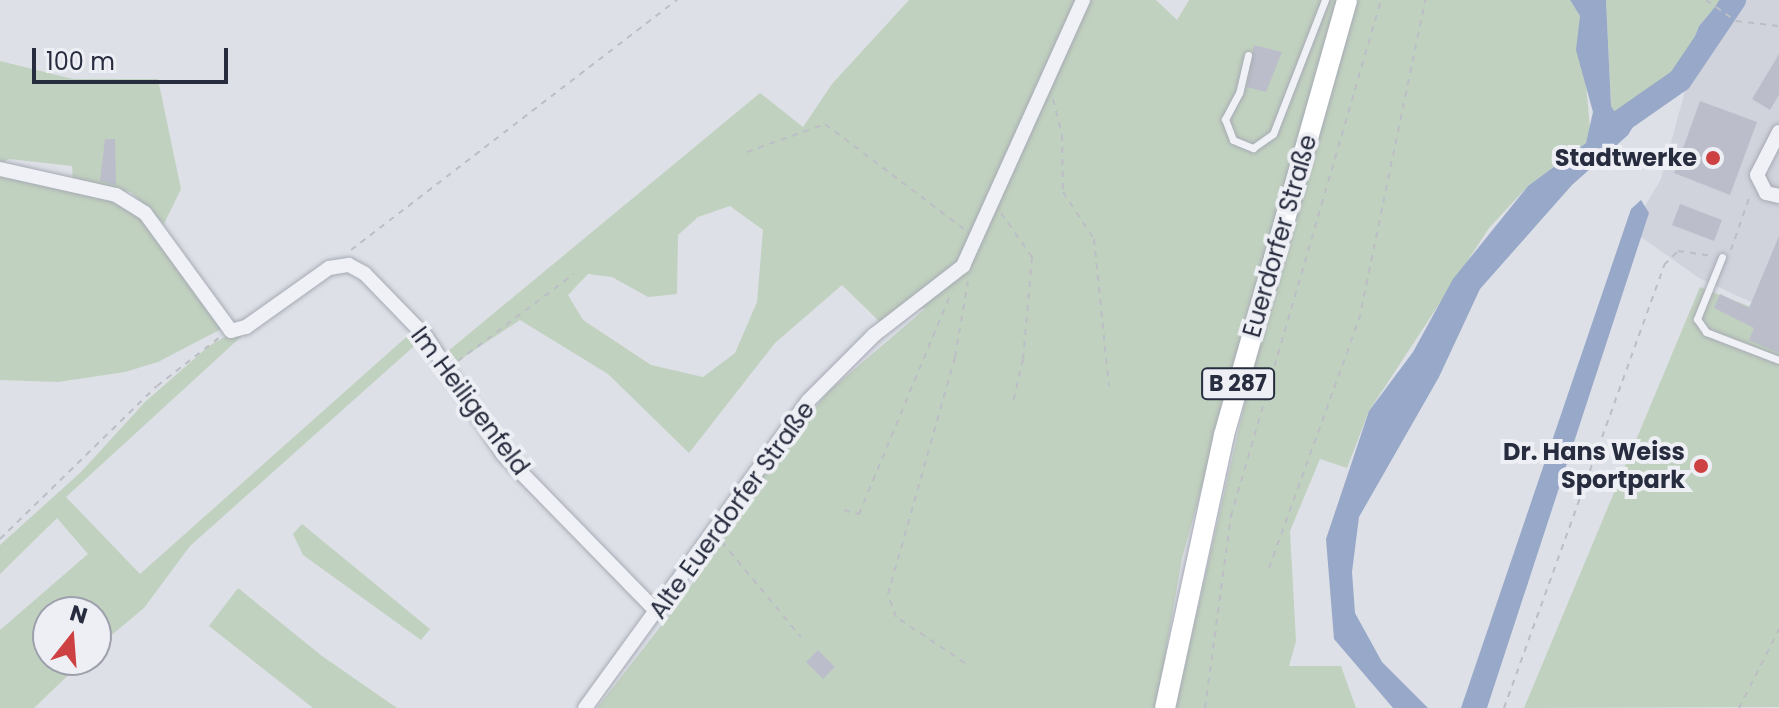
<!DOCTYPE html>
<html>
<head>
<meta charset="utf-8">
<style>
  body { margin:0 }
  #map { position:relative; width:1779px; height:708px; overflow:hidden; background:#dde0e7; font-family:Poppins,sans-serif }
  div>[style] { position:absolute }
  .built>* { inset:0; background:#d0d2dc }
  .green>* { inset:0; background:#c1d1bf }
  .water>* { inset:0; background:#98a8c8 }
  .river>* { height:24px; margin:-12px; padding:0 12px; transform-origin:12px; border-radius:12px; background:#98a8c8 }
  .building>* { inset:0; background:#bbbeca }
  .path>* { height:2px; margin-top:-1px; transform-origin:0; background:repeating-linear-gradient(90deg,#bcbec6 0 6px,transparent 0 12px) }
  .roads { filter:drop-shadow(0 0 2px #a6aab4) drop-shadow(0 0 2px #a6aab4) }
  .service>* { height:7px; margin:-3.5px; padding:0 3.5px; transform-origin:3.5px; border-radius:3.5px; background:#f0f1f6 }
  .minor>* { height:14px; margin:-7px; padding:0 7px; transform-origin:7px; border-radius:7px; background:#f0f1f6 }
  .primary>* { height:20px; margin:-10px; padding:0 10px; transform-origin:10px; border-radius:10px; background:#fff }
  .dots>* { width:22px; height:22px; translate:-50% -50%; box-sizing:border-box; border:4px solid #edeff5; border-radius:50% }
  span { translate:-50% -50%; white-space:nowrap; text-align:center; line-height:1.15; -webkit-text-stroke:8px #edeff5; paint-order:stroke }
  .shield-label span { padding:2px 6px; background:#edeff5; border:2px solid; border-radius:6px; -webkit-text-stroke-width:0 }
  .shield-label { font-size:22px; color:#272c3e; font-weight:700 }
  .poi-label { font-size:24px; color:#272c3e; font-weight:700 }
  .right { translate:-100% -50%; text-align:right }
  .street-label { font-size:24px; color:#272c3e }
  .north { position:absolute; left:32px; top:596px; width:80px; height:80px; box-sizing:border-box; background:#edeff5; border:2px solid #9ea1ac; border-radius:50%; rotate:17deg; font-size:22px; font-weight:700; line-height:32px; text-align:center; color:#272c3e }
  .north::after { content:''; display:block; margin:auto; width:28px; height:36px; background:#cd4142; clip-path:polygon(50% 0,100% 100%,50% 72%,0 100%) }
  .scale { position:absolute; left:32px; top:48px; width:196px; height:36px; box-sizing:border-box; border:4px solid #272c3e; border-top:0; padding-left:10px; font-size:24px; line-height:28px; white-space:nowrap; color:#272c3e; -webkit-text-stroke:6px #edeff5; paint-order:stroke }
</style>
</head>
<body>
<div id="map">
  <div class="built">
    <i style="clip-path:polygon(1747px 0,1779px 0,1779px 315px,1699px 278px,1631px 230px,1661px 179px,1685px 91px)"></i>
  </div>
  <div class="green">
    <i style="clip-path:polygon(evenodd,909px 0,1156px 0,1177px 20px,1189px 0,1338px 0,1182px 558px,1156px 708px,597px 708px,685px 595px,776px 454px,829px 391px,926px 308px,880px 322px,842px 285px,775px 343px,689px 453px,608px 374px,520px 320px,455px 363px,447px 352px,760px 93px,803px 127px,832px 84px,909px 0,730px 206px,763px 230px,757px 302px,735px 353px,703px 377px,651px 365px,583px 320px,568px 295px,588px 274px,612px 277px,648px 297px,677px 294px,678px 235px,698px 217px,730px 206px)"></i>
    <i style="clip-path:polygon(1357px 0,1570px 0,1580px 16px,1590px 129px,1586px 143px,1528px 186px,1489px 228px,1369px 411px,1347px 468px,1320px 459px,1290px 531px,1296px 641px,1289px 666px,1341px 666px,1356px 708px,1175px 708px,1268px 302px)"></i>
    <i style="clip-path:polygon(1606px 0,1721px 0,1699px 26px,1681px 72px,1619px 118px,1611px 106px)"></i>
    <i style="clip-path:polygon(0 61px,73px 79px,158px 79px,181px 189px,164px 224px,131px 192px,73px 183px,72px 166px,9px 159px,0 164px)"></i>
    <i style="clip-path:polygon(0 176px,115px 200px,150px 223px,223px 328px,158px 362px,125px 372px,58px 382px,0 380px)"></i>
    <i style="clip-path:polygon(1700px 287px,1779px 318px,1779px 707px,1524px 708px)"></i>
    <i style="clip-path:polygon(413px 331px,422px 339px,190px 546px,144px 608px,96px 648px,96px 612px,48px 612px,48px 660px,84px 660px,34px 708px,0 708px,0 630px,88px 554px,57px 518px,0 574px,0 545px,81px 472px,145px 402px,209px 346px,230px 334px,244px 334px,66px 497px,140px 574px)"></i>
    <i style="clip-path:polygon(302px 524px,430px 629px,421px 640px,303px 555px,293px 534px)"></i>
    <i style="clip-path:polygon(238px 588px,322px 656px,397px 708px,313px 708px,209px 626px)"></i>
  </div>
  <div class="water">
    <i style="clip-path:polygon(1570px 0,1606px 0,1611px 106px,1619px 118px,1643px 110px,1628px 135px,1572px 185px,1480px 289px,1439px 377px,1359px 517px,1352px 572px,1355px 613px,1382px 662px,1428px 708px,1393px 708px,1334px 639px,1326px 539px,1369px 411px,1413px 352px,1453px 279px,1528px 186px,1586px 143px,1593px 112px,1576px 50px,1580px 16px)"></i>
    <i style="clip-path:polygon(1721px 0,1744px 0,1689px 78px,1681px 72px,1699px 26px)"></i>
    <i style="clip-path:polygon(1641px 200px,1649px 213px,1487px 708px,1461px 708px,1631px 209px)"></i>
  </div>
  <div class="river">
    <i style="left:1614px;top:126px;width:80px;rotate:-34.9deg"></i>
    <i style="left:1680px;top:80px;width:97px;rotate:-56deg"></i>
  </div>
  <div class="building">
    <i style="clip-path:polygon(1254px 45px,1282px 52px,1266px 92px,1247px 87px)"></i>
    <i style="clip-path:polygon(1779px 54px,1779px 95px,1770px 110px,1752px 99px)"></i>
    <i style="clip-path:polygon(1700px 101px,1757px 122px,1730px 195px,1674px 173px)"></i>
    <i style="clip-path:polygon(105px 139px,115px 139px,116px 185px,100px 181px)"></i>
    <i style="clip-path:polygon(1680px 204px,1722px 220px,1714px 241px,1672px 225px)"></i>
    <i style="clip-path:polygon(1779px 236px,1779px 353px,1749px 340px,1754px 328px,1714px 308px,1720px 294px,1749px 308px)"></i>
    <i style="clip-path:polygon(818px 650px,835px 667px,823px 679px,806px 662px)"></i>
  </div>
  <div class="path">
    <i style="left:1706px;top:0;width:37px;rotate:35deg"></i>
    <i style="left:1736px;top:21px;width:43px;rotate:6.6deg"></i>
    <i style="left:1053px;top:99px;width:37px;rotate:76deg"></i>
    <i style="left:1062px;top:135px;width:57px;rotate:89deg"></i>
    <i style="left:1063px;top:192px;width:56px;rotate:56.6deg"></i>
    <i style="left:1094px;top:239px;width:148px;rotate:84.2deg"></i>
    <i style="left:747px;top:152px;width:83px;rotate:-19.7deg"></i>
    <i style="left:825px;top:124px;width:176px;rotate:37.1deg"></i>
    <i style="left:1001px;top:213px;width:54px;rotate:54.8deg"></i>
    <i style="left:1032px;top:257px;width:102px;rotate:95deg"></i>
    <i style="left:1023px;top:359px;width:44px;rotate:103.1deg"></i>
    <i style="left:351px;top:250px;width:411px;rotate:-37.5deg"></i>
    <i style="left:1731px;top:250px;width:58px;rotate:-70.9deg"></i>
    <i style="left:458px;top:361px;width:145px;rotate:-36.9deg"></i>
    <i style="left:844px;top:510px;width:16px;rotate:15deg"></i>
    <i style="left:859px;top:514px;width:239px;rotate:-67.4deg"></i>
    <i style="left:0;top:539px;width:219px;rotate:-44.3deg"></i>
    <i style="left:157px;top:386px;width:80px;rotate:-37.9deg"></i>
    <i style="left:722px;top:542px;width:124px;rotate:50.3deg"></i>
    <i style="left:1269px;top:568px;width:264px;rotate:-70.1deg"></i>
    <i style="left:1359px;top:320px;width:327px;rotate:-78.3deg"></i>
    <i style="left:965px;top:663px;width:83px;rotate:-146.3deg"></i>
    <i style="left:896px;top:617px;width:24px;rotate:-109deg"></i>
    <i style="left:888px;top:594px;width:246px;rotate:-74.2deg"></i>
    <i style="left:955px;top:357px;width:77px;rotate:-80.3deg"></i>
    <i style="left:1205px;top:708px;width:194px;rotate:-82.3deg"></i>
    <i style="left:1231px;top:516px;width:537px;rotate:-73.79deg"></i>
    <i style="left:1504px;top:708px;width:471px;rotate:-70.1deg"></i>
    <i style="left:1664px;top:265px;width:20px;rotate:-45deg"></i>
    <i style="left:1678px;top:251px;width:34px;rotate:8deg"></i>
    <i style="left:1739px;top:708px;width:89px;rotate:-63.1deg"></i>
  </div>
  <div class="roads">
    <div class="service">
      <i style="left:1248px;top:55px;width:39px;rotate:103deg"></i>
      <i style="left:1239px;top:93px;width:30px;rotate:118deg"></i>
      <i style="left:1225px;top:119px;width:22px;rotate:69deg"></i>
      <i style="left:1233px;top:140px;width:22px;rotate:22deg"></i>
      <i style="left:1253px;top:148px;width:24px;rotate:-35deg"></i>
      <i style="left:1273px;top:134px;width:144px;rotate:-68.8deg"></i>
      <i style="left:1722px;top:257px;width:67px;rotate:112deg"></i>
      <i style="left:1697px;top:319px;width:16px;rotate:55deg"></i>
      <i style="left:1706px;top:332px;width:78px;rotate:21deg"></i>
    </div>
    <div class="minor">
      <i style="left:1779px;top:132px;width:48px;rotate:117.1deg"></i>
      <i style="left:1757px;top:175px;width:20px;rotate:63deg"></i>
      <i style="left:1766px;top:193px;width:13px;rotate:13deg"></i>
      <i style="left:0;top:169px;width:119px;rotate:12.6deg"></i>
      <i style="left:116px;top:195px;width:34px;rotate:32deg"></i>
      <i style="left:145px;top:213px;width:146px;rotate:53.9deg"></i>
      <i style="left:231px;top:331px;width:16px;rotate:-15deg"></i>
      <i style="left:246px;top:327px;width:102px;rotate:-35.4deg"></i>
      <i style="left:329px;top:268px;width:20px;rotate:-9deg"></i>
      <i style="left:349px;top:265px;width:18px;rotate:29deg"></i>
      <i style="left:365px;top:274px;width:88px;rotate:45.9deg"></i>
      <i style="left:426px;top:337px;width:140px;rotate:56.7deg"></i>
      <i style="left:503px;top:454px;width:222px;rotate:45.7deg"></i>
      <i style="left:585px;top:708px;width:379px;rotate:-54deg"></i>
      <i style="left:808px;top:401px;width:93px;rotate:-45deg"></i>
      <i style="left:874px;top:335px;width:113px;rotate:-37.8deg"></i>
      <i style="left:963px;top:266px;width:292px;rotate:-65.7deg"></i>
    </div>
    <div class="primary">
      <i style="left:1165px;top:708px;width:279px;rotate:-77.8deg"></i>
      <i style="left:1224px;top:435px;width:452px;rotate:-74.2deg"></i>
    </div>
  </div>
  <div class="dots">
    <i style="left:1713px;top:158px;background:#cd4142"></i>
    <i style="left:1701px;top:466px;background:#cd4142"></i>
  </div>
  <div class="shield-label">
    <span style="left:1238px;top:384px">B 287</span>
  </div>
  <div class="poi-label">
    <span class="right" style="left:1697px;top:158px">Stadtwerke</span>
    <span class="right" style="left:1685px;top:466px">Dr. Hans Weiss<br>Sportpark</span>
  </div>
  <div class="street-label">
    <span style="left:1280px;top:236px;rotate:-74deg">Euerdorfer Straße</span>
    <span style="left:470px;top:401px;rotate:53deg">Im Heiligenfeld</span>
    <span style="left:732px;top:510px;rotate:-54deg">Alte Euerdorfer Straße</span>
  </div>
  <div class="north">N</div>
  <div class="scale">100 m</div>
</div>
</body>
</html>
